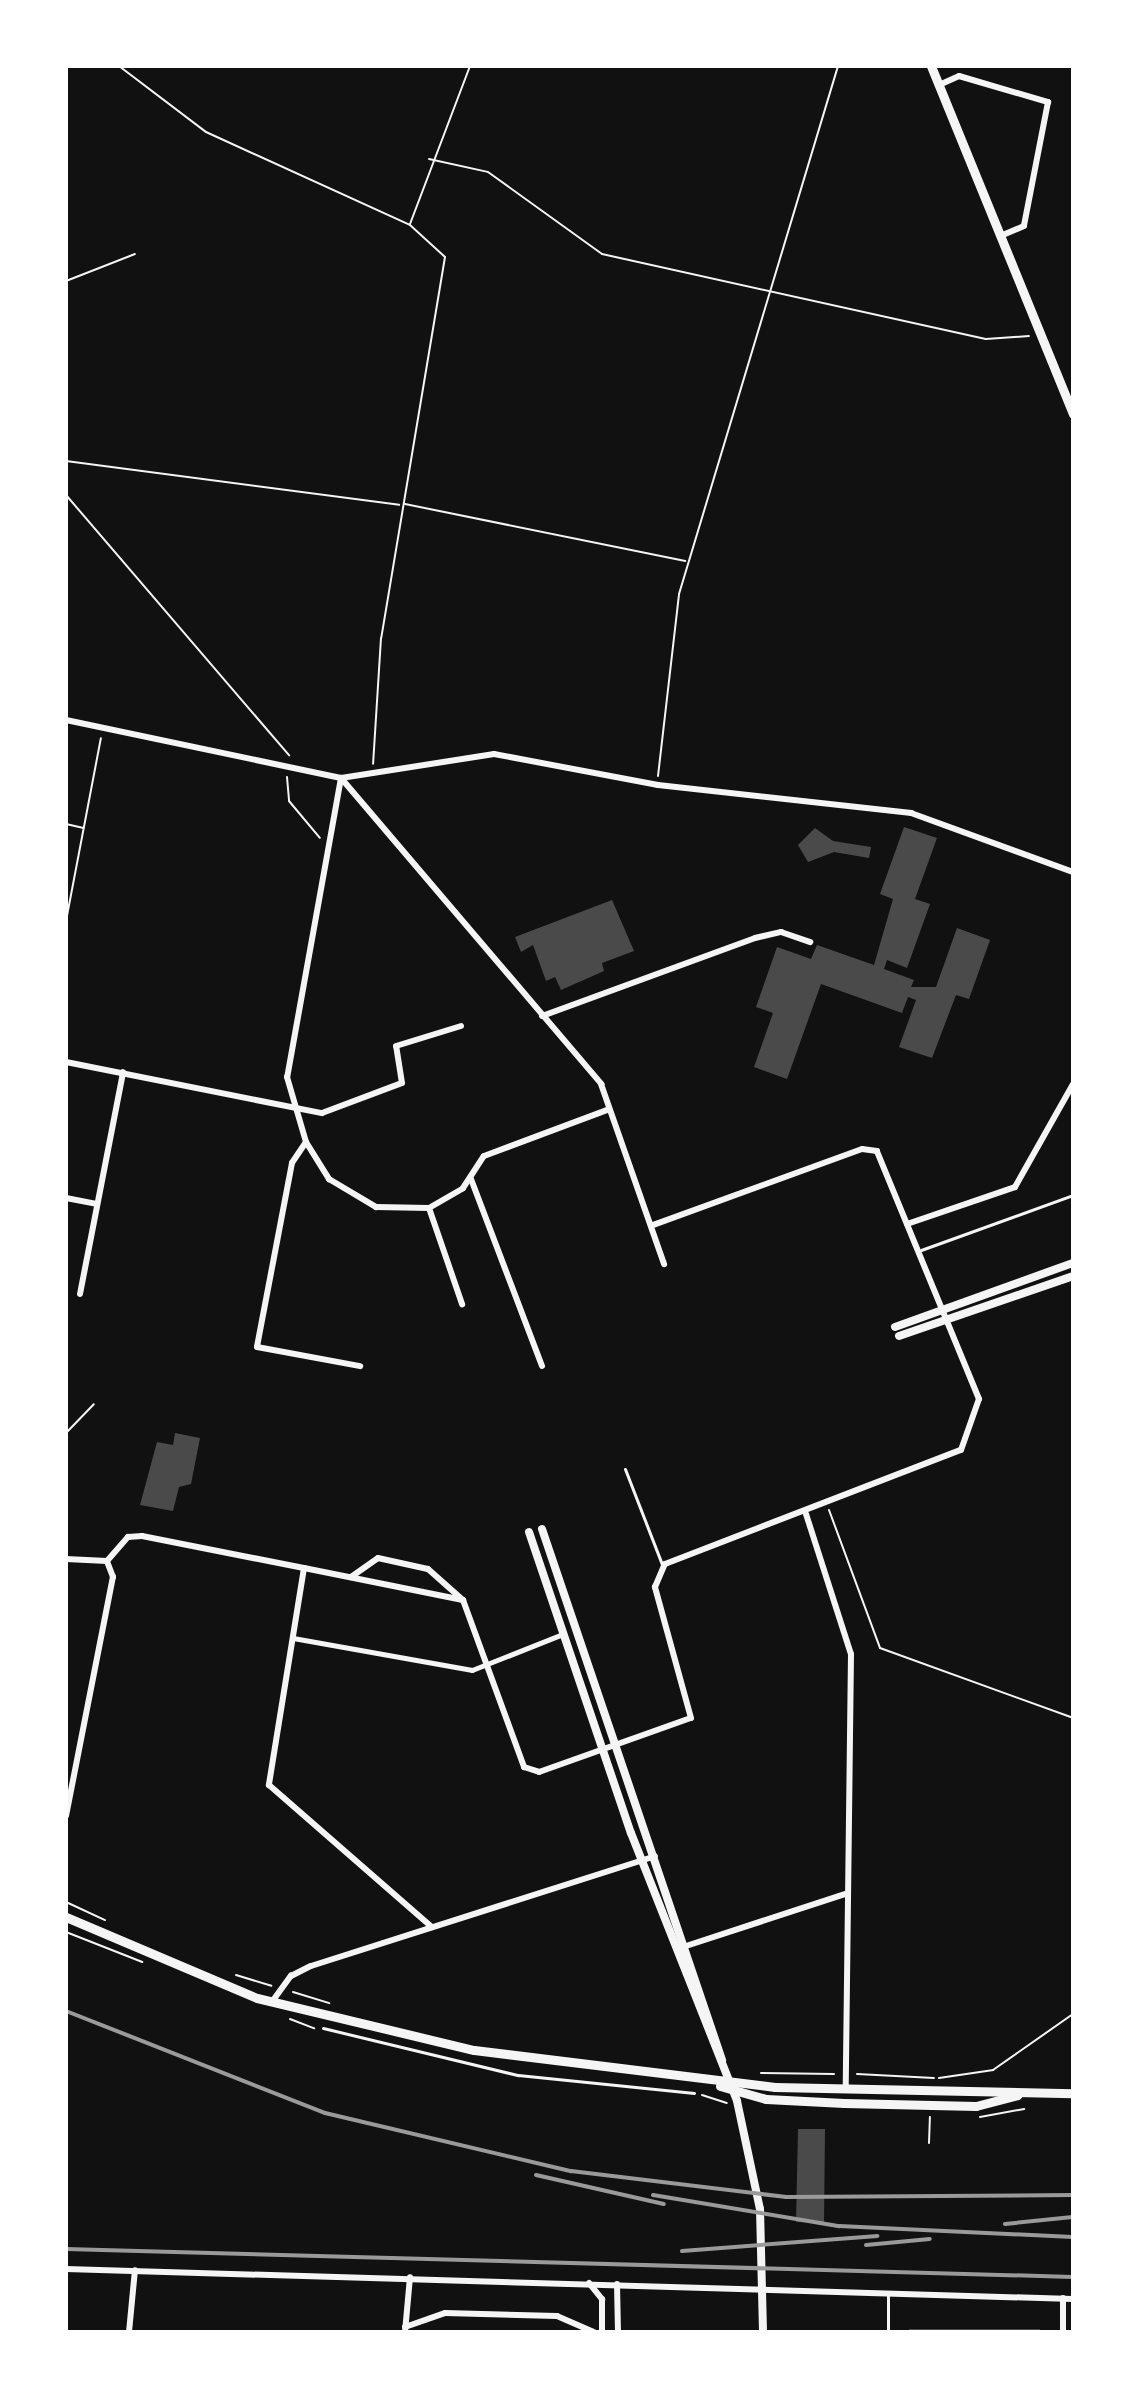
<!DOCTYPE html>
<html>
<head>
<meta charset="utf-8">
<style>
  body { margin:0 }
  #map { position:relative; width:1139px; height:2398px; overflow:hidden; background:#111; font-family:"Alegreya Sans",sans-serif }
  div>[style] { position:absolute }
  .building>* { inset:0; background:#4a4a4a }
  .path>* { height:2px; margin:-1px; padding:0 1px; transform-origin:1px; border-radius:1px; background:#f5f5f5 }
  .service>* { height:3px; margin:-1.5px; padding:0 1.5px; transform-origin:1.5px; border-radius:1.5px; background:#f5f5f5 }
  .pedestrian>* { height:5px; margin:-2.5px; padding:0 2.5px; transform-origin:2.5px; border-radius:2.5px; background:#f5f5f5 }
  .minor>* { height:6px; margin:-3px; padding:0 3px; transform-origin:3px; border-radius:3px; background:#f5f5f5 }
  .tertiary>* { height:8px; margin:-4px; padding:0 4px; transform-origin:4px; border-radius:4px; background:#f5f5f5 }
  .secondary>* { height:9px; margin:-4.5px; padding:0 4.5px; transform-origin:4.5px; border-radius:4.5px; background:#f5f5f5 }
  .rail>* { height:4px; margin:-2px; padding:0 2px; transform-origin:2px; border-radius:2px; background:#9a9a9a }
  span { translate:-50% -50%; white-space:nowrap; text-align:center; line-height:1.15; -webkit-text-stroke:7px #fff; paint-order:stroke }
  .frame { position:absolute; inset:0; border:68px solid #fff; pointer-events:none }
</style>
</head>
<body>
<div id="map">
  <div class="building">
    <i style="clip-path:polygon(904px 827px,937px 838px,915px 899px,930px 904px,907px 968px,887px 960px,884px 969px,914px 980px,911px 987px,936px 987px,957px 928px,990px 940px,969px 999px,956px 995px,932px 1058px,899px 1047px,916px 1000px,908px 997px,902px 1013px,821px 984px,787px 1079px,754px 1067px,773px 1013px,756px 1007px,777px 947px,811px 959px,817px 945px,874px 965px,893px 899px,880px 894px)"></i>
    <i style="clip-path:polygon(815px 828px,833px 841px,871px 847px,869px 858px,834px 852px,808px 862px,798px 845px)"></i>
    <i style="clip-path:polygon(612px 900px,634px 951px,602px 963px,604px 971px,561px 990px,555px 977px,546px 981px,533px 945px,521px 952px,515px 937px)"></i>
    <i style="clip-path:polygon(175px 1433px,200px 1438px,191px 1484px,179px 1487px,173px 1511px,140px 1505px,157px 1442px,173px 1445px)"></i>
    <i style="clip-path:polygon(798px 2129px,825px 2129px,824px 2223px,796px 2222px)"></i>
    <i style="clip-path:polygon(909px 2329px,1040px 2329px,1040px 2332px,909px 2332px)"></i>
  </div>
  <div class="path">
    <i style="left:119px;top:66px;width:109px;rotate:37.2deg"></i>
    <i style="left:206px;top:132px;width:224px;rotate:24.5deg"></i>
    <i style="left:410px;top:225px;width:47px;rotate:42.4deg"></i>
    <i style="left:445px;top:257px;width:386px;rotate:99.5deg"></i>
    <i style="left:381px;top:638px;width:126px;rotate:93.6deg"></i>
    <i style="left:429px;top:159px;width:60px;rotate:12.4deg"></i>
    <i style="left:488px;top:172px;width:140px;rotate:35.7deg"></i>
    <i style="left:602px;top:254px;width:393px;rotate:12.5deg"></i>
    <i style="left:986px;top:339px;width:43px;rotate:-4deg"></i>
    <i style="left:410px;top:224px;width:169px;rotate:-69.2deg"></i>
    <i style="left:66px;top:281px;width:74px;rotate:-21.4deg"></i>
    <i style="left:66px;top:461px;width:336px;rotate:7.5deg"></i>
    <i style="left:66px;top:495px;width:343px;rotate:49.4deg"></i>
    <i style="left:405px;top:504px;width:286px;rotate:11.5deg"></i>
    <i style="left:658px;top:776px;width:183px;rotate:-83.4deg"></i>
    <i style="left:679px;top:594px;width:551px;rotate:-73.24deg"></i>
    <i style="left:287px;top:777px;width:24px;rotate:85deg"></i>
    <i style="left:289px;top:801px;width:48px;rotate:50deg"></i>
    <i style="left:66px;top:824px;width:18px;rotate:13deg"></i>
    <i style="left:66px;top:921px;width:186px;rotate:-79.2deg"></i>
    <i style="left:66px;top:1433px;width:40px;rotate:-46deg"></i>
    <i style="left:829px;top:1510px;width:147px;rotate:69.7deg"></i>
    <i style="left:880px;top:1648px;width:205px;rotate:19.9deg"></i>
    <i style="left:66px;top:1902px;width:43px;rotate:24.8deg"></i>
    <i style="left:66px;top:1932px;width:82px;rotate:21.5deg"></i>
    <i style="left:236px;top:1975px;width:37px;rotate:17deg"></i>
    <i style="left:293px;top:1992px;width:38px;rotate:17deg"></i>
    <i style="left:290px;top:2019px;width:26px;rotate:21deg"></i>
    <i style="left:761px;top:2073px;width:73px;rotate:0.8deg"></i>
    <i style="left:857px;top:2074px;width:77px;rotate:3deg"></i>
    <i style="left:939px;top:2078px;width:55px;rotate:-8.4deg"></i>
    <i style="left:993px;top:2070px;width:98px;rotate:-35deg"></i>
    <i style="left:702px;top:2095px;width:26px;rotate:18deg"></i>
    <i style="left:980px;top:2117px;width:45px;rotate:-10.3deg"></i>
    <i style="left:929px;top:2143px;width:26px;rotate:-88deg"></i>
  </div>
  <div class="service">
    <i style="left:921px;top:1250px;width:162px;rotate:-19.9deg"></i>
    <i style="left:625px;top:1469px;width:105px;rotate:68.8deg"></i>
    <i style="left:323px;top:2028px;width:201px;rotate:13.6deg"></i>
    <i style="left:518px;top:2075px;width:177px;rotate:5.8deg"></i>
    <i style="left:888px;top:2332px;width:39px;rotate:-90deg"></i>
  </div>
  <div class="pedestrian">
    <i style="left:293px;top:1638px;width:182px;rotate:10.1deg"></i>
    <i style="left:472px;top:1670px;width:98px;rotate:-21.6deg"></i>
  </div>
  <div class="minor">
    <i style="left:939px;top:85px;width:22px;rotate:-24deg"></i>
    <i style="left:959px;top:76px;width:93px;rotate:16.3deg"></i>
    <i style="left:1048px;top:102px;width:126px;rotate:101deg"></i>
    <i style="left:1024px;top:226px;width:25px;rotate:157deg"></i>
    <i style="left:66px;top:720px;width:281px;rotate:11.9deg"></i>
    <i style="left:341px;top:778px;width:155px;rotate:-8.9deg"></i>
    <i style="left:494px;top:754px;width:167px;rotate:10.7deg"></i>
    <i style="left:658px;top:785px;width:255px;rotate:6.3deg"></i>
    <i style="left:911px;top:813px;width:172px;rotate:20deg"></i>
    <i style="left:341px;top:778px;width:304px;rotate:100.2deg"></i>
    <i style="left:287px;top:1077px;width:68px;rotate:73.7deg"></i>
    <i style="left:306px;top:1142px;width:44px;rotate:58.1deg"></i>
    <i style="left:329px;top:1179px;width:55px;rotate:30.8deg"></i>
    <i style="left:376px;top:1207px;width:53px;rotate:1.1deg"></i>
    <i style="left:429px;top:1208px;width:39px;rotate:-30deg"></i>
    <i style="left:463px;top:1188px;width:38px;rotate:-57deg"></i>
    <i style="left:484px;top:1156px;width:131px;rotate:-20.5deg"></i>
    <i style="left:341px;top:778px;width:402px;rotate:49.6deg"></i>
    <i style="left:601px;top:1084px;width:191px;rotate:70.7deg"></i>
    <i style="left:542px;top:1016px;width:227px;rotate:-20.1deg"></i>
    <i style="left:755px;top:938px;width:27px;rotate:-13deg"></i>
    <i style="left:781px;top:932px;width:31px;rotate:19deg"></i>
    <i style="left:66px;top:1062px;width:261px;rotate:11.3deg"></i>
    <i style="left:322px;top:1113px;width:85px;rotate:-20.6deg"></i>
    <i style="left:402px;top:1083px;width:37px;rotate:-99deg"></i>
    <i style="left:396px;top:1046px;width:68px;rotate:-17.1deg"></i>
    <i style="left:306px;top:1142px;width:25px;rotate:124deg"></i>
    <i style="left:292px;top:1163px;width:187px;rotate:100.8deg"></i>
    <i style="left:257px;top:1347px;width:105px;rotate:10.5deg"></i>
    <i style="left:471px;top:1179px;width:200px;rotate:69.2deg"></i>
    <i style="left:66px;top:1198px;width:31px;rotate:11deg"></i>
    <i style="left:429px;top:1208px;width:102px;rotate:71deg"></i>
    <i style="left:907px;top:1224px;width:114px;rotate:-18.9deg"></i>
    <i style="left:1015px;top:1187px;width:118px;rotate:-60.6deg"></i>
    <i style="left:80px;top:1294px;width:226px;rotate:-79deg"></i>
    <i style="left:806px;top:1514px;width:147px;rotate:72.2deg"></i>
    <i style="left:851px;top:1654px;width:435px;rotate:90.7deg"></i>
    <i style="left:66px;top:1559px;width:41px;rotate:2.8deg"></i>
    <i style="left:107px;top:1561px;width:32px;rotate:-49deg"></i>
    <i style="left:128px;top:1537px;width:14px;rotate:-4deg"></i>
    <i style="left:142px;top:1536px;width:165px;rotate:11.2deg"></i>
    <i style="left:304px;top:1568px;width:220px;rotate:99.2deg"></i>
    <i style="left:269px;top:1785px;width:216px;rotate:41.1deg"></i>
    <i style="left:304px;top:1568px;width:162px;rotate:11.4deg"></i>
    <i style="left:463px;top:1600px;width:178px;rotate:69.9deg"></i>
    <i style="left:524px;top:1767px;width:16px;rotate:18deg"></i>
    <i style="left:539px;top:1772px;width:161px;rotate:-19.6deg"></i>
    <i style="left:691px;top:1718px;width:136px;rotate:-105.4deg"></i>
    <i style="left:655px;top:1587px;width:25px;rotate:-67deg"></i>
    <i style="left:665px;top:1564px;width:317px;rotate:-21.1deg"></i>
    <i style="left:961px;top:1450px;width:54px;rotate:-70.6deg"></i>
    <i style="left:979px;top:1399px;width:268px;rotate:-112.4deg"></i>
    <i style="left:877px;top:1151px;width:15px;rotate:-172deg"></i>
    <i style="left:862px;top:1149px;width:222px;rotate:160deg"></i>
    <i style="left:351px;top:1577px;width:33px;rotate:-35deg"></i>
    <i style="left:378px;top:1558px;width:51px;rotate:12.4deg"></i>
    <i style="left:428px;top:1569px;width:47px;rotate:41.5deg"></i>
    <i style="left:66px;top:1816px;width:244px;rotate:-78.9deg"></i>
    <i style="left:113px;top:1577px;width:17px;rotate:-111deg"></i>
    <i style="left:686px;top:1946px;width:167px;rotate:-18.1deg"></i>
    <i style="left:274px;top:1999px;width:29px;rotate:-54deg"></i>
    <i style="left:291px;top:1976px;width:22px;rotate:-27deg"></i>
    <i style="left:311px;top:1966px;width:361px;rotate:-17.7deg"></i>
    <i style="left:66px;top:2269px;width:1007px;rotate:1.71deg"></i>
    <i style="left:589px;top:2283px;width:21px;rotate:51deg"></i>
    <i style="left:602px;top:2299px;width:33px;rotate:90deg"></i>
    <i style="left:617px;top:2284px;width:48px;rotate:88.8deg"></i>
    <i style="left:405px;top:2327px;width:42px;rotate:-19.3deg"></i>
    <i style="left:445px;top:2313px;width:112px;rotate:1.5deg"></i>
    <i style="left:557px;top:2316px;width:40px;rotate:23.4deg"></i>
    <i style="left:129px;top:2332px;width:62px;rotate:-84.5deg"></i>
    <i style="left:405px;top:2332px;width:55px;rotate:-84.8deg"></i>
    <i style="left:1063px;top:2332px;width:34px;rotate:-90deg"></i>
  </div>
  <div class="tertiary">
    <i style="left:895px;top:1327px;width:189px;rotate:-19.8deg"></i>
    <i style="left:899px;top:1336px;width:184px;rotate:-19deg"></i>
    <i style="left:542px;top:1529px;width:561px;rotate:71.27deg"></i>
    <i style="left:529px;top:1532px;width:318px;rotate:71.3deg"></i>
    <i style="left:631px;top:1833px;width:288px;rotate:68.4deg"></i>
    <i style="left:737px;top:2101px;width:110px;rotate:78deg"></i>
    <i style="left:760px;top:2209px;width:123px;rotate:88.6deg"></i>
  </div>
  <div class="secondary">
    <i style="left:931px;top:66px;width:376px;rotate:67.8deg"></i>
    <i style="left:66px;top:1917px;width:207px;rotate:23deg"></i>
    <i style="left:257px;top:1998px;width:223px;rotate:13.5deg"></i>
    <i style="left:474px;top:2050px;width:303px;rotate:7deg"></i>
    <i style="left:775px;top:2087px;width:298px;rotate:1.2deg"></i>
    <i style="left:720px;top:2086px;width:48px;rotate:15.8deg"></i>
    <i style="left:766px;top:2099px;width:78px;rotate:2.9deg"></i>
    <i style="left:844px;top:2103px;width:132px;rotate:1.3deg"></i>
    <i style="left:976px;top:2106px;width:43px;rotate:-14.7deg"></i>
  </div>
  <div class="rail">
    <i style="left:66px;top:2011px;width:278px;rotate:21.5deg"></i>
    <i style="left:325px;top:2113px;width:253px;rotate:13.3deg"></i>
    <i style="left:571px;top:2171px;width:217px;rotate:6.9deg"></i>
    <i style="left:786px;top:2197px;width:287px;rotate:-0.4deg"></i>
    <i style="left:536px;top:2175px;width:131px;rotate:12.8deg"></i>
    <i style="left:653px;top:2195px;width:189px;rotate:9.5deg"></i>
    <i style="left:839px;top:2226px;width:234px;rotate:2.7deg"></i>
    <i style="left:1005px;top:2224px;width:68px;rotate:-5.9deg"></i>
    <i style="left:866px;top:2245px;width:64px;rotate:-5.4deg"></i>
    <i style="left:66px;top:2249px;width:1007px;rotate:1.59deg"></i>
    <i style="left:682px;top:2251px;width:196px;rotate:-4.4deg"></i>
  </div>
  <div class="frame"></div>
</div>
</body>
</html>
